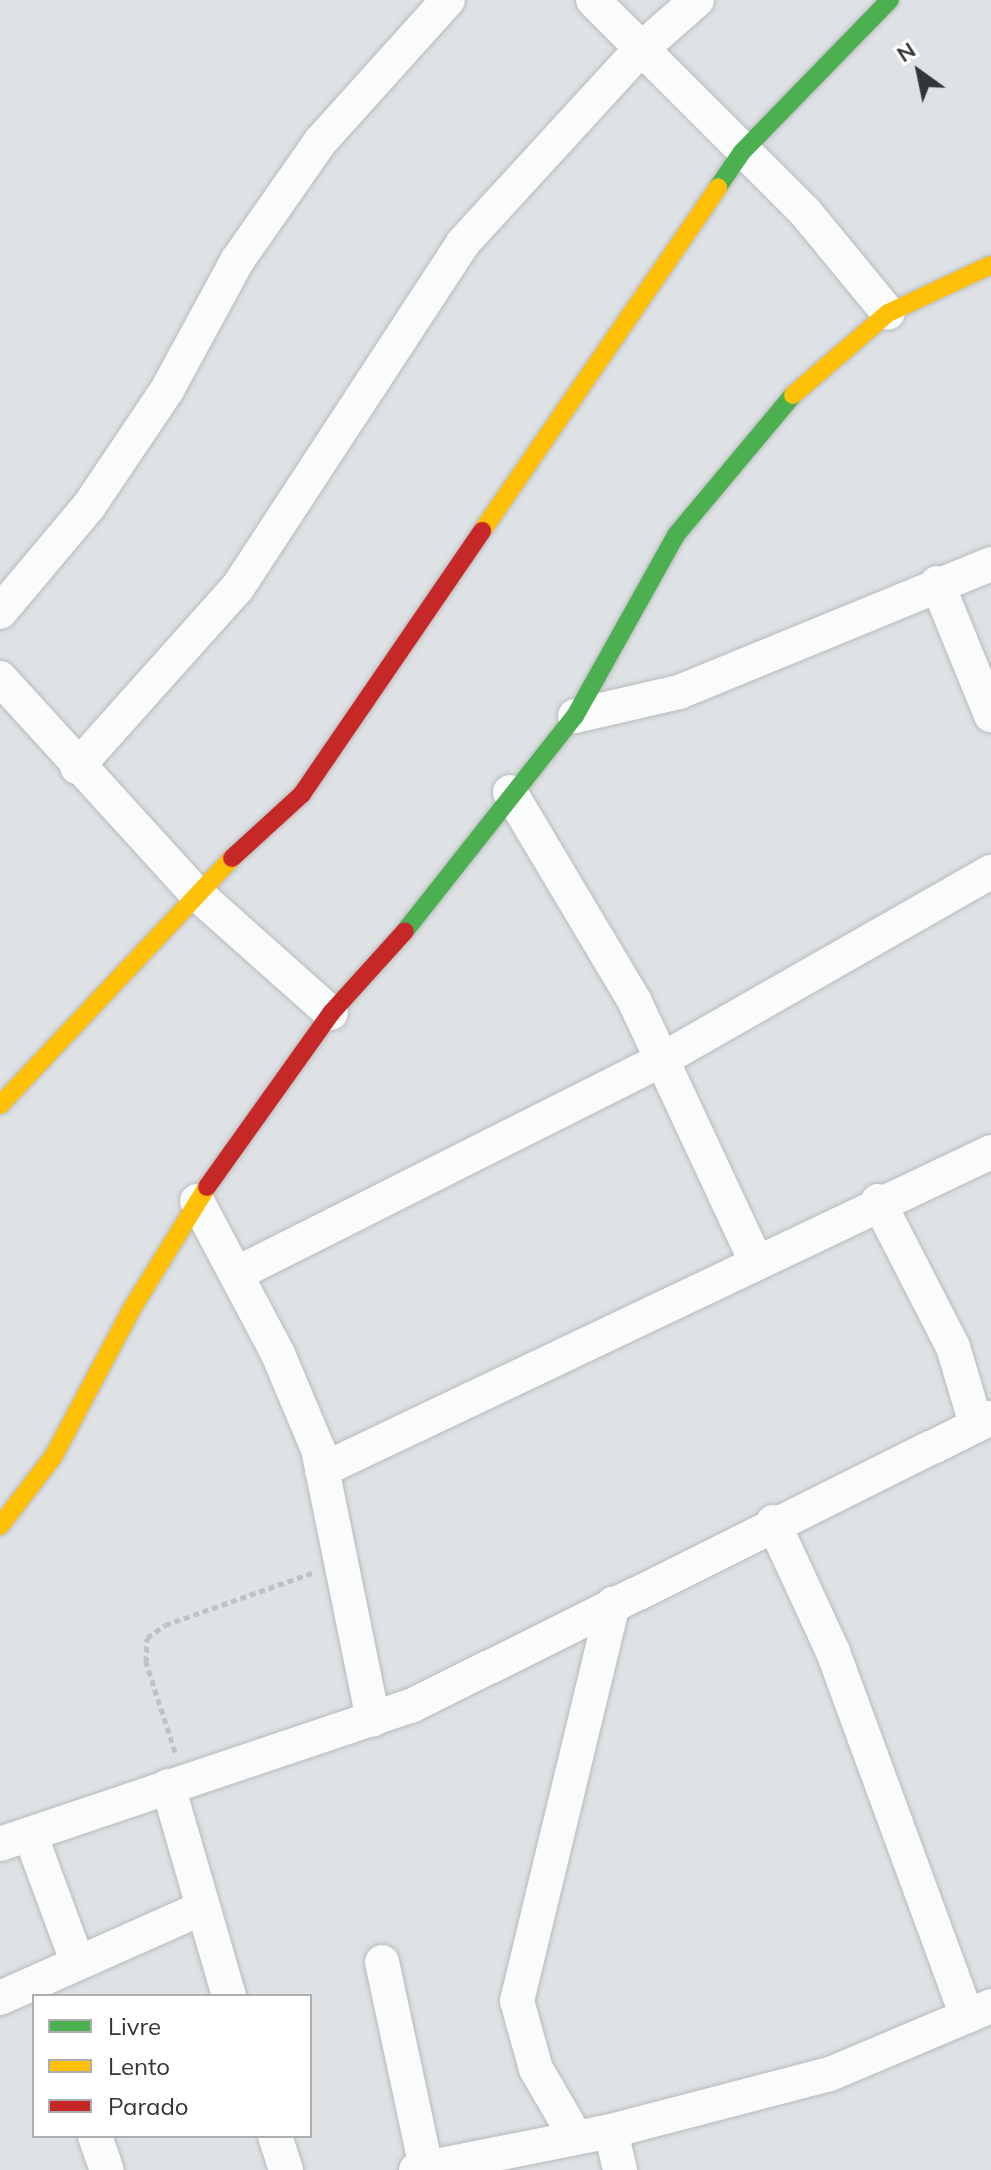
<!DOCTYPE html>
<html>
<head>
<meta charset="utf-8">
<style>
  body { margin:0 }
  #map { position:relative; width:991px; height:2170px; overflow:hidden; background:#dfe2e5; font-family:Mulish,sans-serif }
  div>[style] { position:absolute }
  .path>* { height:5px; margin-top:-2.5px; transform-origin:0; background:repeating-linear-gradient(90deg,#c0c1c2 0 6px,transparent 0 10px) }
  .roads { filter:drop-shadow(0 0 2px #b8babc) drop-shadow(0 0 2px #b8babc) }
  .street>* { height:34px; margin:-17px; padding:0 17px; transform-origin:17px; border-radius:17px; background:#fafbfb }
  .fast>* { height:18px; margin:-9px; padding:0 9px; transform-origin:9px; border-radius:9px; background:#4caf50 }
  .slow>* { height:18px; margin:-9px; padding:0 9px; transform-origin:9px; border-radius:9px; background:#ffc107 }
  .jam>* { height:18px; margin:-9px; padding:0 9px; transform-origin:9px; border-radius:9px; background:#c62828 }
  span { translate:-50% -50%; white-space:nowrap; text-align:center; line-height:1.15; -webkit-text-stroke:7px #fff; paint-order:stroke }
  .legend { position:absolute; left:32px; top:1994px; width:280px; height:144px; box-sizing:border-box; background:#fff; border:2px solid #adaeaf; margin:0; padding:10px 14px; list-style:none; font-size:24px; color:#333538 }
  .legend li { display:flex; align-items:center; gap:16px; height:40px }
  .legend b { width:40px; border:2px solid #adaeaf }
  .north { position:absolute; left:879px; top:32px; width:80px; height:80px; -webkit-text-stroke:6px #fff; paint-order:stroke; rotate:327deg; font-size:22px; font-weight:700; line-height:32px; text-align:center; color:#333538 }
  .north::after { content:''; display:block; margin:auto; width:28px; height:36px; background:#333538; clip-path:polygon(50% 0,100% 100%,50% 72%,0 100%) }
</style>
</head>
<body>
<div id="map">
  <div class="path">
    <i style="left:175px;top:1752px;width:95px;rotate:-107.9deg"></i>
    <i style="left:146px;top:1662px;width:24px;rotate:-88deg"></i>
    <i style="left:147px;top:1638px;width:22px;rotate:-36deg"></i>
    <i style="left:165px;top:1625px;width:156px;rotate:-19.5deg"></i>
  </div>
  <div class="roads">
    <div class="street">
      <i style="left:593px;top:0;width:301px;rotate:45deg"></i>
      <i style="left:806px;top:213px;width:129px;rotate:50.6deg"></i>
      <i style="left:937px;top:583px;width:143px;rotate:67.8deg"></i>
      <i style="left:0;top:612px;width:138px;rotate:-50deg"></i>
      <i style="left:89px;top:506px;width:140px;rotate:-56.1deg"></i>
      <i style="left:167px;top:390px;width:147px;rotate:-61.5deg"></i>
      <i style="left:237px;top:261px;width:145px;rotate:-55.1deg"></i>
      <i style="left:320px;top:142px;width:191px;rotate:-48deg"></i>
      <i style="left:0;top:678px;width:290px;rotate:47.7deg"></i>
      <i style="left:195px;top:892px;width:182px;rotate:41.7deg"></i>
      <i style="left:575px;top:716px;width:107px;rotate:-13deg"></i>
      <i style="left:679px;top:692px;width:337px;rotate:-22.3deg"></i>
      <i style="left:77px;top:767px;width:241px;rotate:-48.2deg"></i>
      <i style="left:238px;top:587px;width:411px;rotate:-56.8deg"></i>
      <i style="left:463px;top:243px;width:262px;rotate:-47.5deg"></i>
      <i style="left:640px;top:50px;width:76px;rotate:-41.3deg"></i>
      <i style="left:510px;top:792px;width:244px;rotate:59.2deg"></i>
      <i style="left:635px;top:1002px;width:284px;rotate:65deg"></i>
      <i style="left:197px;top:1201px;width:173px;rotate:62.1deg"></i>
      <i style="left:278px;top:1354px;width:103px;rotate:67.2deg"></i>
      <i style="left:318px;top:1449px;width:276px;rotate:78.5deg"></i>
      <i style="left:878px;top:1201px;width:164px;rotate:62.8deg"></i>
      <i style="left:953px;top:1347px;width:80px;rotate:73.4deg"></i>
      <i style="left:238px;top:1273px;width:474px;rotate:-26.7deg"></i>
      <i style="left:661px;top:1060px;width:380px;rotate:-29.7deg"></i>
      <i style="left:322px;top:1470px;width:741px;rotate:-25.42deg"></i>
      <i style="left:773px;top:1522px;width:143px;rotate:65.2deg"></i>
      <i style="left:833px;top:1652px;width:388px;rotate:69.8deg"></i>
      <i style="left:168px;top:1786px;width:219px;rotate:73.8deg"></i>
      <i style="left:30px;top:1834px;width:135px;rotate:69.7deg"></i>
      <i style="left:0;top:1844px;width:434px;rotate:-18.6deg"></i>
      <i style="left:411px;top:1706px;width:648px;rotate:-26.41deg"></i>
      <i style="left:382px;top:1962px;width:210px;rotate:77.9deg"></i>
      <i style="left:0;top:1998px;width:219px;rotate:-24deg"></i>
      <i style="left:611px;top:2131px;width:226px;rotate:-14.6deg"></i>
      <i style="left:830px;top:2074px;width:175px;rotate:-22.9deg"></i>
      <i style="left:95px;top:2136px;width:36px;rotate:71deg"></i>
      <i style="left:275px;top:2136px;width:36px;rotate:72deg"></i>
      <i style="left:575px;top:2136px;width:78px;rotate:-120.2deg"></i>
      <i style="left:536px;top:2069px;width:71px;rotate:-105.6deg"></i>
      <i style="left:517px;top:2001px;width:409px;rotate:-76.4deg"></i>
      <i style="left:416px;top:2170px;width:199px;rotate:-11.3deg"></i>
      <i style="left:611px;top:2131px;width:40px;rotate:77deg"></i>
    </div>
    <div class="fast">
      <i style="left:718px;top:187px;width:42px;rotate:-55.6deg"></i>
      <i style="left:742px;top:152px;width:212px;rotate:-45.8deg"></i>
      <i style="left:405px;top:931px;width:274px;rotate:-51.7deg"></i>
      <i style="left:575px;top:716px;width:207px;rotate:-60.8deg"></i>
      <i style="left:676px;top:535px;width:182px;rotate:-50.1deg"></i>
    </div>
    <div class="slow">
      <i style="left:793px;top:395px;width:125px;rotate:-40.8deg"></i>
      <i style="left:888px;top:313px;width:114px;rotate:-25deg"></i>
      <i style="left:482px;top:531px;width:417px;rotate:-55.5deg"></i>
      <i style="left:0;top:1105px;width:339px;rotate:-46.8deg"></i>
      <i style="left:0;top:1526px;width:87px;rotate:-52.5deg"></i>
      <i style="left:53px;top:1457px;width:166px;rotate:-62deg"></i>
      <i style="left:131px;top:1310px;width:145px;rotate:-58.3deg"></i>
    </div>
    <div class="jam">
      <i style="left:232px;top:858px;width:95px;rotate:-42.4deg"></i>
      <i style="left:302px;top:794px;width:319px;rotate:-55.6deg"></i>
      <i style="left:207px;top:1187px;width:214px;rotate:-54.5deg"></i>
      <i style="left:331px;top:1013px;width:110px;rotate:-47.9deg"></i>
    </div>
  </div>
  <ul class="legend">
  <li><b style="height:10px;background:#4caf50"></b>Livre</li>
  <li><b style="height:10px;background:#ffc107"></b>Lento</li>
  <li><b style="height:10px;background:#c62828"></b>Parado</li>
  </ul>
  <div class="north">N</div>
</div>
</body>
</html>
